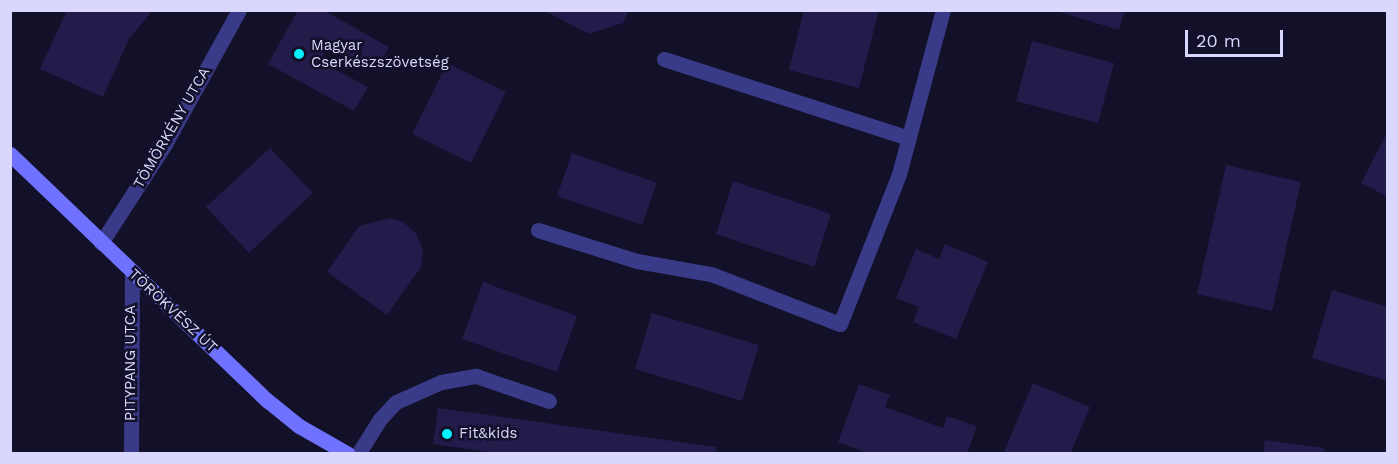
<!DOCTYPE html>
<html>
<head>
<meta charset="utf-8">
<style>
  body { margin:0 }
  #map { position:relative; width:1398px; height:464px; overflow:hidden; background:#131029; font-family:"Work Sans",sans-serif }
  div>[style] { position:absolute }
  .building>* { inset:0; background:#231b4a }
  .lane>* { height:15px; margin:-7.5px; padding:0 7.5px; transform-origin:7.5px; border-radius:7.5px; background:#3a3b88 }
  .street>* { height:15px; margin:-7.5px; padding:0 7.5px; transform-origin:7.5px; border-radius:7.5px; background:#3a3b88 }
  .secondary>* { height:15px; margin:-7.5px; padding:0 7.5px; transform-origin:7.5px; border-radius:7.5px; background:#6e72ff }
  .dots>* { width:16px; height:16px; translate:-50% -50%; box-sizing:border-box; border:3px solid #131029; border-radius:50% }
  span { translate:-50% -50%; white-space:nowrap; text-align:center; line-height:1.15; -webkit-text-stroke:5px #131029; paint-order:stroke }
  .poi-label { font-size:15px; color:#dad7ff }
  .left { translate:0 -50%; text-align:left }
  .street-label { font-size:15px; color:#dad7ff }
  .frame { position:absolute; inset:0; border:12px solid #dad7ff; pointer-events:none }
  .scale { position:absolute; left:1185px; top:30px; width:98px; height:27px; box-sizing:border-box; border:3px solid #dad7ff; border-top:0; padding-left:8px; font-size:18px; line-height:21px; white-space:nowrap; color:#dad7ff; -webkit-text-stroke:4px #131029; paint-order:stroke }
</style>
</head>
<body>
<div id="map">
  <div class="building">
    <i style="clip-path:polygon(67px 10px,153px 10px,129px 39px,103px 97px,40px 69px)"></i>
    <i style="clip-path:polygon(298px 10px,323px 10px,389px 47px,376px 71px,329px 45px,320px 61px,368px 87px,354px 111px,268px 64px)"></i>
    <i style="clip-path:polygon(543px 10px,629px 10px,623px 23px,589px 34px)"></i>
    <i style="clip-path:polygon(804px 10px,879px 10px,859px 88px,789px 70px)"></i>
    <i style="clip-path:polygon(1053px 10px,1125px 10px,1119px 30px)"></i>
    <i style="clip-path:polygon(1032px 41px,1114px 63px,1098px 123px,1016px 101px)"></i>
    <i style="clip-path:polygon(447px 63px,506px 92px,471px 163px,412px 134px)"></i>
    <i style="clip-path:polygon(1388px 131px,1388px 197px,1361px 183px)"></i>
    <i style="clip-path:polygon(270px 148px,313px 193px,249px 253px,206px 207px)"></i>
    <i style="clip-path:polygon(572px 153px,657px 183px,642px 225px,557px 196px)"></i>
    <i style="clip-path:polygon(1226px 165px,1301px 182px,1272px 311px,1197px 294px)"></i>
    <i style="clip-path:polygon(733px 181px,831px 214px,814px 267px,716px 234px)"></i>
    <i style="clip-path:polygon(390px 218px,403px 222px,416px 233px,423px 250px,421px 267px,387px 315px,327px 272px,359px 226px)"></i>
    <i style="clip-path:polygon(945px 244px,988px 262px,956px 339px,913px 322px,919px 307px,896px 298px,916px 249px,939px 259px)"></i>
    <i style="clip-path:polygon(483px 282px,577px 316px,557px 372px,462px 339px)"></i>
    <i style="clip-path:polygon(1332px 290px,1388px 307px,1388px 381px,1312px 358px)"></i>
    <i style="clip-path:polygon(652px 313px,759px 345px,742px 401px,635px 369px)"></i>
    <i style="clip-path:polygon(1033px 383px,1090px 407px,1070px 454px,1003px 454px)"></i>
    <i style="clip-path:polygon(859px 384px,890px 395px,885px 407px,943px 428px,947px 416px,977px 426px,967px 454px,869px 454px,838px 442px)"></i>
    <i style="clip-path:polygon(438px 408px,716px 447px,715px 454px,501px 454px,433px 444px)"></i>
    <i style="clip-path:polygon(1265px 440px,1324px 448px,1323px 454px,1263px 454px)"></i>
  </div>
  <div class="lane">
    <i style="left:664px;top:59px;width:257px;rotate:17.9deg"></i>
    <i style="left:538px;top:230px;width:104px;rotate:17.4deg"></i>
    <i style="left:637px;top:261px;width:75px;rotate:10deg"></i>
    <i style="left:711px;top:274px;width:138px;rotate:21.2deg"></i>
    <i style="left:358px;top:454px;width:41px;rotate:-57.8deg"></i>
    <i style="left:380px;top:419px;width:23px;rotate:-47deg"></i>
    <i style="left:396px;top:402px;width:49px;rotate:-24deg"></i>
    <i style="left:441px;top:382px;width:36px;rotate:-10deg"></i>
    <i style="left:476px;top:376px;width:77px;rotate:18.9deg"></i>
  </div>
  <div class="street">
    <i style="left:101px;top:243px;width:118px;rotate:-57.1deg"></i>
    <i style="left:165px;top:144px;width:153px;rotate:-61.1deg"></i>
    <i style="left:840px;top:324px;width:161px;rotate:-68.5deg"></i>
    <i style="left:899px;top:174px;width:170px;rotate:-75deg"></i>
    <i style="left:131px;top:454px;width:182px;rotate:-89.7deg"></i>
  </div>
  <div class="secondary">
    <i style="left:10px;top:154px;width:357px;rotate:43.8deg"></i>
    <i style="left:268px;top:401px;width:40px;rotate:39deg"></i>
    <i style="left:299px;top:426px;width:56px;rotate:29.7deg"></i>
  </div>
  <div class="dots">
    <i style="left:299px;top:54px;background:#03f2ff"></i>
    <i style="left:447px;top:434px;background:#03f2ff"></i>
  </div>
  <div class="poi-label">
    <span class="left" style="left:311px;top:54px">Magyar<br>Cserkészszövetség</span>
    <span class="left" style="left:459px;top:434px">Fit&amp;kids</span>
  </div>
  <div class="street-label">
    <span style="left:172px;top:128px;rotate:-60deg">TÖMÖRKÉNY UTCA</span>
    <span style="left:173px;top:311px;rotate:43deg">TÖRÖKVÉSZ ÚT</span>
    <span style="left:131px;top:363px;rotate:-90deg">PITYPANG UTCA</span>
  </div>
  <div class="frame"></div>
  <div class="scale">20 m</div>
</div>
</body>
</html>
